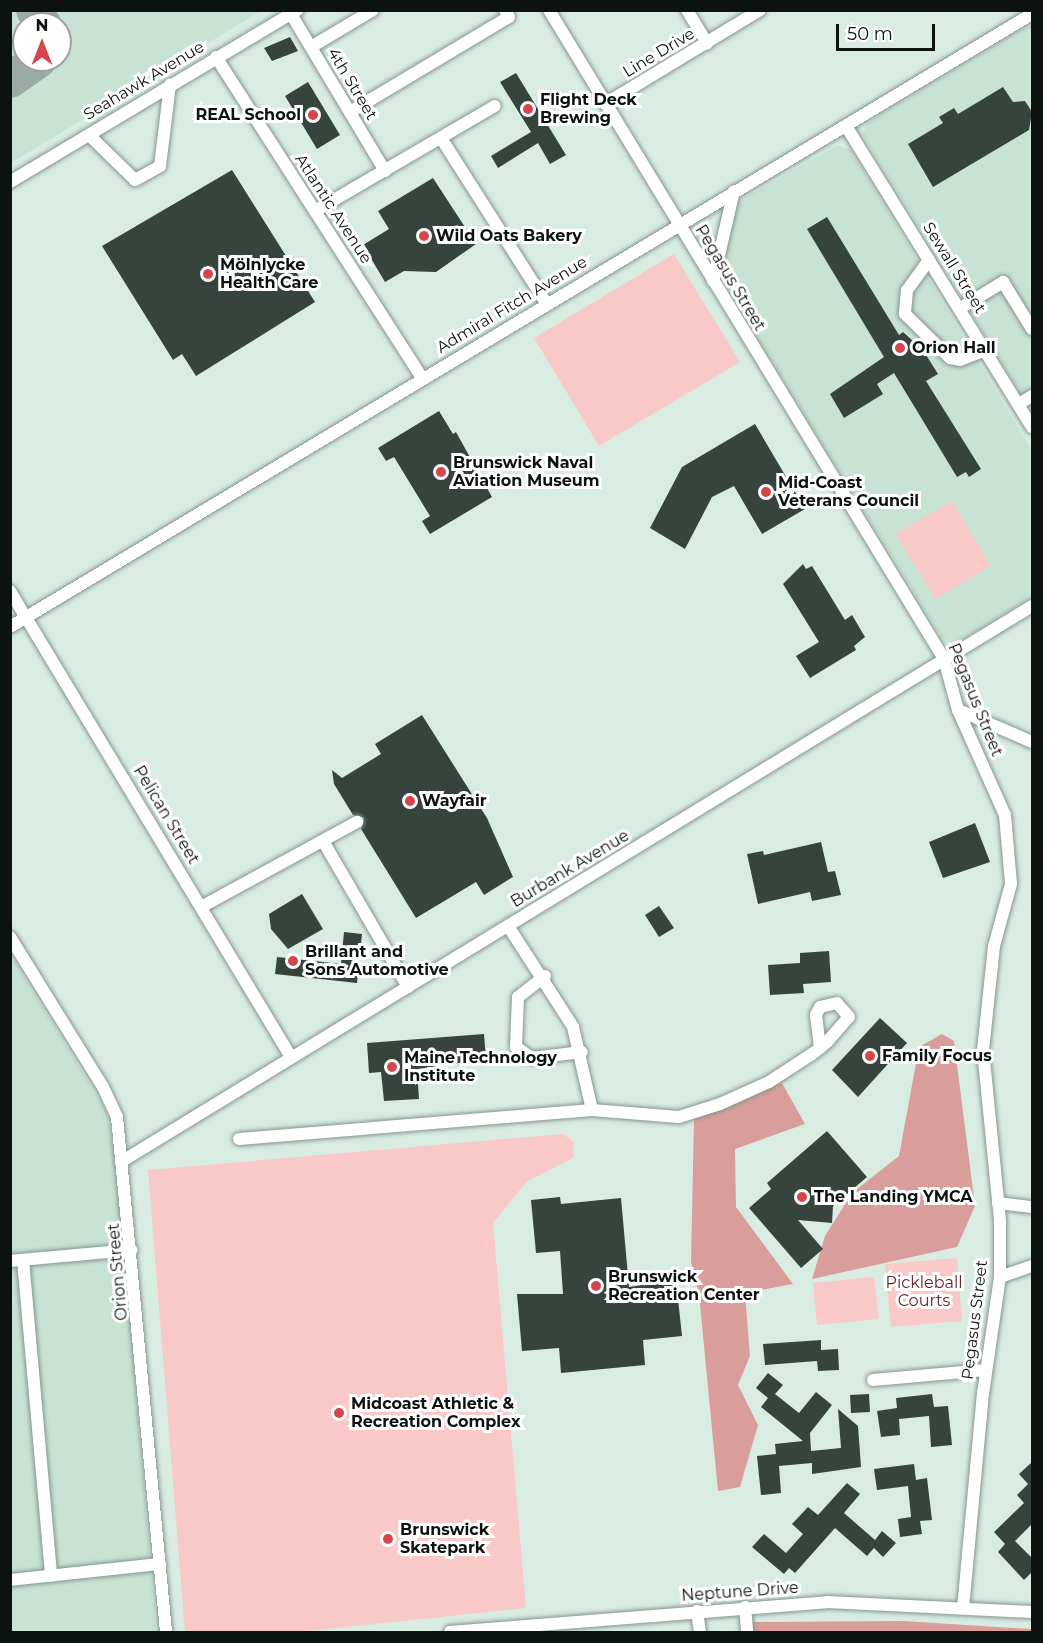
<!DOCTYPE html>
<html>
<head>
<meta charset="utf-8">
<style>
  body { margin:0 }
  #map { position:relative; width:1043px; height:1643px; overflow:hidden; background:#d9ece2; font-family:Montserrat,sans-serif }
  div>[style] { position:absolute }
  .built>* { inset:0; background:#c8e2d4 }
  .green>* { inset:0; background:#f8c9c7 }
  .forest>* { inset:0; background:#d99e9b }
  .taxiway>* { height:36px; margin:-18px; padding:0 18px; transform-origin:18px; border-radius:18px; background:#9baaa2 }
  .building>* { inset:0; background:#36443d }
  .roads { filter:drop-shadow(0 0 2px #85968d) drop-shadow(0 0 2px #85968d) }
  .minor>* { height:12px; margin:-6px; padding:0 6px; transform-origin:6px; border-radius:6px; background:#fff }
  .dots>* { width:16px; height:16px; translate:-50% -50%; box-sizing:border-box; border:3px solid #fff; border-radius:50% }
  span { translate:-50% -50%; white-space:nowrap; text-align:center; line-height:1.15; -webkit-text-stroke:6px #fff; paint-order:stroke }
  .street-label { font-size:16px; color:#0c120f }
  .poi-label { font-size:16px; color:#0c120f; font-weight:700 }
  .left { translate:0 -50%; text-align:left }
  .right { translate:-100% -50%; text-align:right }
  .park-label { font-size:16px; color:#6a2425 }
  .frame { position:absolute; inset:0; border:12px solid #0c120f; pointer-events:none }
  .north { position:absolute; left:12px; top:12px; width:60px; height:60px; box-sizing:border-box; background:#fff; border:2px solid #9ea09f; border-radius:50%; rotate:0deg; font-size:16px; font-weight:700; line-height:24px; text-align:center; color:#0c120f }
  .north::after { content:''; display:block; margin:auto; width:21px; height:27px; background:#d5454b; clip-path:polygon(50% 0,100% 100%,50% 72%,0 100%) }
  .scale { position:absolute; left:836px; top:24px; width:99px; height:27px; box-sizing:border-box; border:3px solid #0c120f; border-top:0; padding-left:8px; font-size:18px; line-height:21px; white-space:nowrap; color:#0c120f; -webkit-text-stroke:4px #fff; paint-order:stroke }
</style>
</head>
<body>
<div id="map">
  <div class="built">
    <i style="clip-path:polygon(evenodd,11px 10px,261px 10px,261px 11px,11px 163px,11px 10px,24px 24px,60px 24px,60px 60px,24px 60px,24px 24px)"></i>
    <i style="clip-path:polygon(1032px 23px,1032px 413px,863px 135px,867px 123px)"></i>
    <i style="clip-path:polygon(838px 145px,851px 150px,1032px 451px,1032px 597px,956px 643px,944px 641px,712px 263px,721px 211px)"></i>
    <i style="clip-path:polygon(10px 954px,107px 1112px,118px 1178px,156px 1632px,11px 1632px)"></i>
  </div>
  <div class="green">
    <i style="clip-path:polygon(674px 254px,740px 362px,599px 446px,534px 338px)"></i>
    <i style="clip-path:polygon(952px 501px,991px 566px,935px 599px,896px 534px)"></i>
    <i style="clip-path:polygon(563px 1134px,574px 1142px,573px 1158px,527px 1181px,493px 1223px,526px 1608px,298px 1632px,185px 1632px,148px 1170px)"></i>
    <i style="clip-path:polygon(957px 1258px,962px 1321px,891px 1327px,885px 1264px)"></i>
    <i style="clip-path:polygon(874px 1277px,879px 1319px,817px 1325px,813px 1283px)"></i>
  </div>
  <div class="forest">
    <i style="clip-path:polygon(942px 1034px,954px 1041px,975px 1206px,957px 1247px,812px 1279px,825px 1236px,852px 1193px,899px 1156px,919px 1047px)"></i>
    <i style="clip-path:polygon(782px 1083px,805px 1124px,735px 1149px,736px 1207px,793px 1284px,745px 1293px,750px 1356px,738px 1385px,758px 1425px,740px 1487px,718px 1491px,699px 1294px,691px 1262px,694px 1118px)"></i>
    <i style="clip-path:polygon(903px 1621px,1032px 1629px,1032px 1632px,753px 1632px,752px 1622px)"></i>
  </div>
  <div class="taxiway">
    <i style="left:34px;top:10px;width:17px;rotate:57deg"></i>
    <i style="left:10px;top:80px;width:35px;rotate:-35deg"></i>
  </div>
  <div class="building">
    <i style="clip-path:polygon(290px 37px,298px 51px,272px 61px,264px 48px)"></i>
    <i style="clip-path:polygon(516px 73px,566px 155px,550px 164px,538px 143px,498px 168px,491px 156px,531px 132px,500px 82px)"></i>
    <i style="clip-path:polygon(308px 82px,340px 135px,317px 149px,285px 96px)"></i>
    <i style="clip-path:polygon(1003px 87px,1013px 102px,1025px 101px,1032px 112px,1029px 130px,933px 187px,908px 144px,943px 123px,939px 117px,954px 108px,958px 114px)"></i>
    <i style="clip-path:polygon(232px 170px,315px 302px,196px 376px,182px 354px,173px 360px,102px 246px)"></i>
    <i style="clip-path:polygon(433px 178px,476px 244px,436px 272px,404px 271px,385px 282px,363px 245px,389px 229px,378px 211px)"></i>
    <i style="clip-path:polygon(827px 217px,899px 335px,903px 332px,923px 350px,938px 374px,926px 381px,981px 469px,969px 477px,966px 472px,957px 477px,894px 373px,877px 384px,883px 394px,844px 418px,830px 394px,884px 357px,807px 229px)"></i>
    <i style="clip-path:polygon(439px 411px,453px 434px,456px 432px,492px 497px,430px 534px,422px 521px,430px 516px,394px 457px,386px 461px,378px 448px)"></i>
    <i style="clip-path:polygon(755px 424px,805px 509px,762px 534px,734px 486px,712px 497px,685px 549px,650px 528px,682px 467px)"></i>
    <i style="clip-path:polygon(803px 564px,806px 569px,812px 566px,845px 620px,852px 615px,865px 637px,854px 646px,856px 650px,810px 678px,796px 656px,819px 642px,783px 584px)"></i>
    <i style="clip-path:polygon(422px 715px,487px 818px,513px 877px,484px 895px,476px 882px,416px 918px,361px 829px,364px 818px,353px 815px,334px 784px,332px 770px,342px 778px,381px 754px,375px 744px)"></i>
    <i style="clip-path:polygon(975px 823px,990px 862px,943px 878px,929px 842px)"></i>
    <i style="clip-path:polygon(821px 842px,828px 872px,835px 871px,841px 895px,812px 901px,810px 892px,758px 904px,747px 854px,763px 851px,764px 855px)"></i>
    <i style="clip-path:polygon(302px 894px,323px 929px,288px 949px,271px 929px,269px 914px)"></i>
    <i style="clip-path:polygon(659px 906px,674px 928px,659px 937px,645px 915px)"></i>
    <i style="clip-path:polygon(344px 932px,362px 934px,357px 983px,275px 974px,277px 957px,341px 964px)"></i>
    <i style="clip-path:polygon(829px 951px,831px 982px,803px 984px,804px 993px,770px 995px,768px 965px,800px 963px,800px 953px)"></i>
    <i style="clip-path:polygon(880px 1018px,907px 1043px,858px 1097px,832px 1070px)"></i>
    <i style="clip-path:polygon(484px 1034px,486px 1059px,417px 1069px,419px 1099px,384px 1101px,381px 1072px,369px 1073px,367px 1043px)"></i>
    <i style="clip-path:polygon(827px 1131px,867px 1177px,833px 1206px,832px 1223px,798px 1220px,823px 1249px,801px 1268px,749px 1208px,771px 1189px,767px 1183px)"></i>
    <i style="clip-path:polygon(560px 1197px,561px 1204px,621px 1198px,629px 1287px,676px 1280px,682px 1336px,643px 1340px,645px 1365px,561px 1373px,559px 1348px,522px 1351px,517px 1294px,563px 1294px,560px 1251px,536px 1253px,531px 1200px)"></i>
    <i style="clip-path:polygon(821px 1340px,821px 1350px,838px 1349px,839px 1370px,818px 1371px,817px 1361px,765px 1365px,763px 1344px)"></i>
    <i style="clip-path:polygon(768px 1373px,783px 1385px,775px 1394px,799px 1413px,816px 1392px,832px 1405px,810px 1433px,811px 1451px,841px 1448px,838px 1409px,858px 1426px,861px 1467px,812px 1474px,812px 1463px,779px 1466px,781px 1493px,761px 1495px,757px 1456px,776px 1454px,775px 1444px,803px 1441px,761px 1407px,768px 1398px,756px 1388px)"></i>
    <i style="clip-path:polygon(869px 1394px,870px 1412px,851px 1413px,850px 1395px)"></i>
    <i style="clip-path:polygon(932px 1394px,934px 1407px,948px 1406px,952px 1445px,931px 1447px,929px 1416px,899px 1419px,900px 1435px,881px 1437px,877px 1411px,897px 1408px,896px 1398px)"></i>
    <i style="clip-path:polygon(1032px 1462px,1032px 1524px,1015px 1541px,1032px 1558px,1032px 1572px,1024px 1580px,998px 1552px,1005px 1544px,994px 1532px,1024px 1503px,1017px 1495px,1028px 1484px,1019px 1474px)"></i>
    <i style="clip-path:polygon(914px 1464px,916px 1480px,927px 1478px,932px 1520px,920px 1521px,922px 1534px,900px 1537px,898px 1519px,911px 1517px,908px 1486px,877px 1490px,874px 1469px)"></i>
    <i style="clip-path:polygon(847px 1483px,860px 1494px,844px 1513px,875px 1540px,882px 1531px,896px 1543px,883px 1557px,874px 1548px,867px 1556px,835px 1528px,795px 1573px,789px 1568px,784px 1574px,752px 1547px,764px 1534px,786px 1553px,803px 1534px,792px 1524px,808px 1507px,818px 1515px)"></i>
  </div>
  <div class="roads">
    <div class="minor">
      <i style="left:549px;top:10px;width:760px;rotate:58.67deg"></i>
      <i style="left:944px;top:659px;width:53px;rotate:74.6deg"></i>
      <i style="left:958px;top:710px;width:115px;rotate:65.9deg"></i>
      <i style="left:1005px;top:815px;width:69px;rotate:85deg"></i>
      <i style="left:1011px;top:884px;width:64px;rotate:105.3deg"></i>
      <i style="left:994px;top:946px;width:105px;rotate:96deg"></i>
      <i style="left:983px;top:1050px;width:172px;rotate:84.3deg"></i>
      <i style="left:1000px;top:1221px;width:56px;rotate:90deg"></i>
      <i style="left:1000px;top:1277px;width:117px;rotate:98.3deg"></i>
      <i style="left:983px;top:1393px;width:215px;rotate:95.3deg"></i>
      <i style="left:687px;top:10px;width:39px;rotate:59deg"></i>
      <i style="left:291px;top:14px;width:183px;rotate:59.1deg"></i>
      <i style="left:311px;top:47px;width:72px;rotate:-30.8deg"></i>
      <i style="left:216px;top:57px;width:381px;rotate:57.3deg"></i>
      <i style="left:605px;top:104px;width:181px;rotate:-31.2deg"></i>
      <i style="left:350px;top:112px;width:185px;rotate:-30.9deg"></i>
      <i style="left:509px;top:17px;width:8px;rotate:-120deg"></i>
      <i style="left:846px;top:126px;width:354px;rotate:58.3deg"></i>
      <i style="left:89px;top:135px;width:64px;rotate:44.4deg"></i>
      <i style="left:135px;top:180px;width:29px;rotate:-29deg"></i>
      <i style="left:160px;top:166px;width:82px;rotate:-83deg"></i>
      <i style="left:441px;top:138px;width:196px;rotate:57.5deg"></i>
      <i style="left:10px;top:182px;width:335px;rotate:-30.9deg"></i>
      <i style="left:315px;top:211px;width:208px;rotate:-30.3deg"></i>
      <i style="left:929px;top:260px;width:37px;rotate:126deg"></i>
      <i style="left:907px;top:290px;width:24px;rotate:95deg"></i>
      <i style="left:905px;top:314px;width:63px;rotate:44.4deg"></i>
      <i style="left:950px;top:358px;width:10px;rotate:11deg"></i>
      <i style="left:960px;top:360px;width:28px;rotate:-21deg"></i>
      <i style="left:713px;top:281px;width:92px;rotate:-76.9deg"></i>
      <i style="left:959px;top:309px;width:52px;rotate:-31.5deg"></i>
      <i style="left:1003px;top:282px;width:55px;rotate:58.3deg"></i>
      <i style="left:1019px;top:404px;width:15px;rotate:-32deg"></i>
      <i style="left:10px;top:591px;width:544px;rotate:58.91deg"></i>
      <i style="left:10px;top:627px;width:1192px;rotate:-30.96deg"></i>
      <i style="left:958px;top:710px;width:81px;rotate:23.4deg"></i>
      <i style="left:323px;top:841px;width:169px;rotate:59.8deg"></i>
      <i style="left:201px;top:907px;width:178px;rotate:-28.6deg"></i>
      <i style="left:508px;top:926px;width:120px;rotate:57.2deg"></i>
      <i style="left:573px;top:1027px;width:85px;rotate:77.1deg"></i>
      <i style="left:592px;top:1110px;width:87px;rotate:4.6deg"></i>
      <i style="left:679px;top:1117px;width:43px;rotate:-17.6deg"></i>
      <i style="left:720px;top:1104px;width:54px;rotate:-24.2deg"></i>
      <i style="left:769px;top:1082px;width:51px;rotate:-33.1deg"></i>
      <i style="left:812px;top:1054px;width:10px;rotate:-37deg"></i>
      <i style="left:820px;top:1048px;width:9px;rotate:-41deg"></i>
      <i style="left:827px;top:1042px;width:33px;rotate:-49deg"></i>
      <i style="left:849px;top:1017px;width:18px;rotate:-131deg"></i>
      <i style="left:837px;top:1003px;width:17px;rotate:167deg"></i>
      <i style="left:820px;top:1007px;width:9px;rotate:117deg"></i>
      <i style="left:816px;top:1015px;width:33px;rotate:83deg"></i>
      <i style="left:10px;top:937px;width:176px;rotate:58.2deg"></i>
      <i style="left:103px;top:1087px;width:33px;rotate:65deg"></i>
      <i style="left:117px;top:1117px;width:517px;rotate:84.56deg"></i>
      <i style="left:545px;top:976px;width:34px;rotate:142deg"></i>
      <i style="left:518px;top:997px;width:50px;rotate:92.3deg"></i>
      <i style="left:516px;top:1047px;width:19px;rotate:35deg"></i>
      <i style="left:532px;top:1058px;width:50px;rotate:-6.8deg"></i>
      <i style="left:239px;top:1139px;width:354px;rotate:-4.7deg"></i>
      <i style="left:124px;top:1160px;width:1064px;rotate:-31.39deg"></i>
      <i style="left:998px;top:1203px;width:34px;rotate:7deg"></i>
      <i style="left:23px;top:1260px;width:317px;rotate:84.9deg"></i>
      <i style="left:10px;top:1261px;width:122px;rotate:-5.2deg"></i>
      <i style="left:1000px;top:1277px;width:34px;rotate:-19deg"></i>
      <i style="left:873px;top:1380px;width:113px;rotate:-5.1deg"></i>
      <i style="left:10px;top:1580px;width:151px;rotate:-6.1deg"></i>
      <i style="left:745px;top:1607px;width:25px;rotate:85deg"></i>
      <i style="left:697px;top:1611px;width:21px;rotate:82deg"></i>
      <i style="left:450px;top:1632px;width:378px;rotate:-4.5deg"></i>
      <i style="left:827px;top:1602px;width:205px;rotate:2.8deg"></i>
    </div>
  </div>
  <div class="dots">
    <i style="left:528px;top:109px;background:#d5454b"></i>
    <i style="left:313px;top:115px;background:#d5454b"></i>
    <i style="left:424px;top:236px;background:#d5454b"></i>
    <i style="left:208px;top:274px;background:#d5454b"></i>
    <i style="left:900px;top:348px;background:#d5454b"></i>
    <i style="left:441px;top:472px;background:#d5454b"></i>
    <i style="left:766px;top:492px;background:#d5454b"></i>
    <i style="left:410px;top:801px;background:#d5454b"></i>
    <i style="left:293px;top:961px;background:#d5454b"></i>
    <i style="left:870px;top:1056px;background:#d5454b"></i>
    <i style="left:392px;top:1067px;background:#d5454b"></i>
    <i style="left:802px;top:1197px;background:#d5454b"></i>
    <i style="left:596px;top:1286px;background:#d5454b"></i>
    <i style="left:339px;top:1413px;background:#d5454b"></i>
    <i style="left:388px;top:1539px;background:#d5454b"></i>
  </div>
  <div class="street-label">
    <span style="left:659px;top:53px;rotate:-31deg">Line Drive</span>
    <span style="left:144px;top:81px;rotate:-31deg">Seahawk Avenue</span>
    <span style="left:352px;top:84px;rotate:59deg">4th Street</span>
    <span style="left:333px;top:209px;rotate:57deg">Atlantic Avenue</span>
    <span style="left:954px;top:268px;rotate:58deg">Sewall Street</span>
    <span style="left:730px;top:278px;rotate:59deg">Pegasus Street</span>
    <span style="left:512px;top:305px;rotate:-31deg">Admiral Fitch Avenue</span>
    <span style="left:975px;top:700px;rotate:68deg">Pegasus Street</span>
    <span style="left:166px;top:815px;rotate:59deg">Pelican Street</span>
    <span style="left:570px;top:869px;rotate:-31deg">Burbank Avenue</span>
    <span style="left:118px;top:1272px;rotate:-95deg">Orion Street</span>
    <span style="left:975px;top:1320px;rotate:-83deg">Pegasus Street</span>
    <span style="left:740px;top:1592px;rotate:-4deg">Neptune Drive</span>
  </div>
  <div class="poi-label">
    <span class="left" style="left:540px;top:109px">Flight Deck<br>Brewing</span>
    <span class="right" style="left:301px;top:115px">REAL School</span>
    <span class="left" style="left:436px;top:236px">Wild Oats Bakery</span>
    <span class="left" style="left:220px;top:274px">Mölnlycke<br>Health Care</span>
    <span class="left" style="left:912px;top:348px">Orion Hall</span>
    <span class="left" style="left:453px;top:472px">Brunswick Naval<br>Aviation Museum</span>
    <span class="left" style="left:778px;top:492px">Mid-Coast<br>Veterans Council</span>
    <span class="left" style="left:422px;top:801px">Wayfair</span>
    <span class="left" style="left:305px;top:961px">Brillant and<br>Sons Automotive</span>
    <span class="left" style="left:882px;top:1056px">Family Focus</span>
    <span class="left" style="left:404px;top:1067px">Maine Technology<br>Institute</span>
    <span class="left" style="left:814px;top:1197px">The Landing YMCA</span>
    <span class="left" style="left:608px;top:1286px">Brunswick<br>Recreation Center</span>
    <span class="left" style="left:351px;top:1413px">Midcoast Athletic &amp;<br>Recreation Complex</span>
    <span class="left" style="left:400px;top:1539px">Brunswick<br>Skatepark</span>
  </div>
  <div class="park-label">
    <span style="left:924px;top:1292px">Pickleball<br>Courts</span>
  </div>
  <div class="frame"></div>
  <div class="north">N</div>
  <div class="scale">50 m</div>
</div>
</body>
</html>
